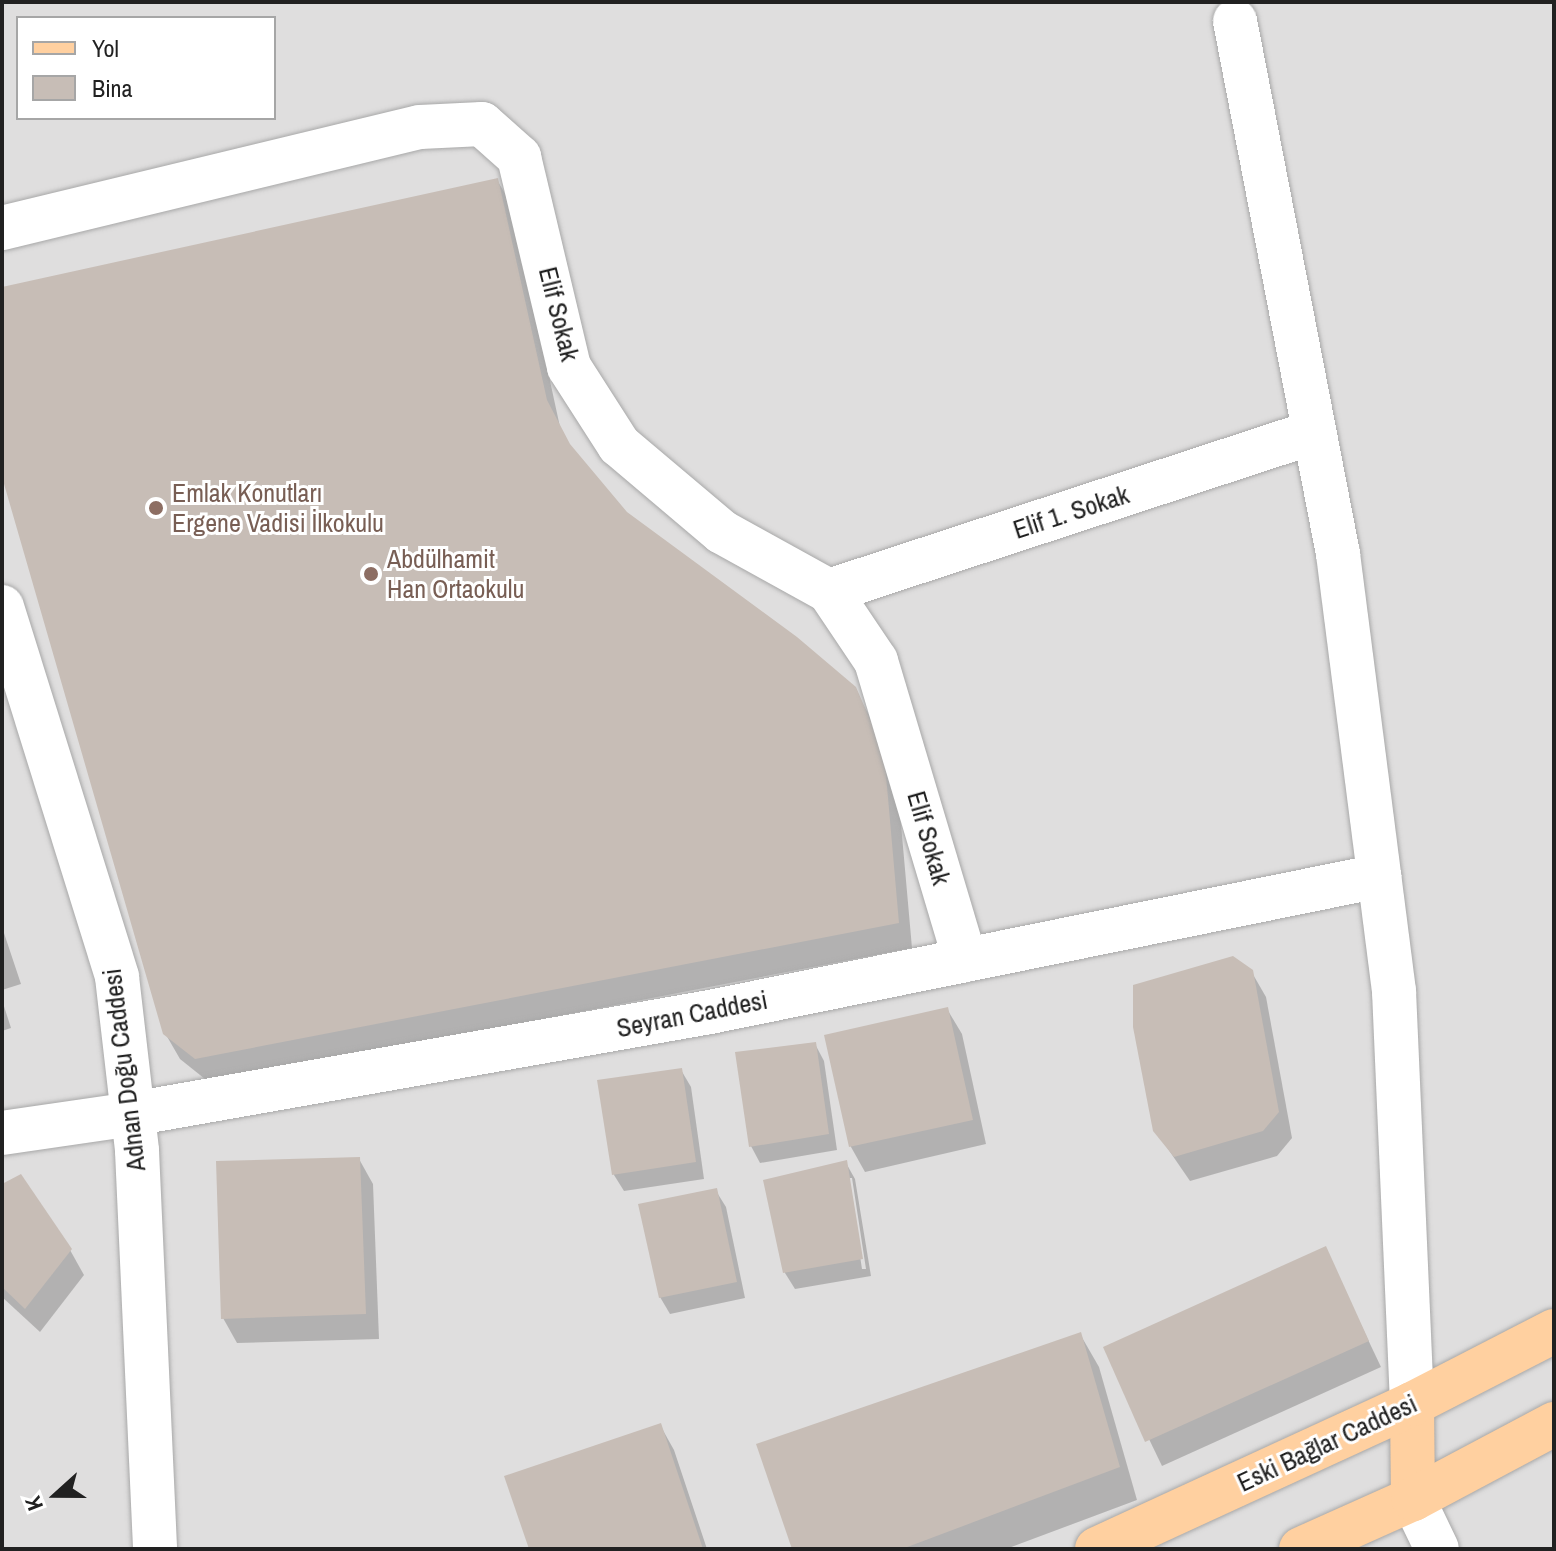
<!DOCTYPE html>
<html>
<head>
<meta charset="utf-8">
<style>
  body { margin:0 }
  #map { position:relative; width:1556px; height:1551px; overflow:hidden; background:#f2eee8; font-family:"Archivo Narrow",sans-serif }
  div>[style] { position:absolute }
  .residential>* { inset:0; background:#dfdede }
  .shadow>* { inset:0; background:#0003 }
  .building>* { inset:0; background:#c7bdb6 }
  .roads { filter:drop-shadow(0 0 2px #a8a8a8) drop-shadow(0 0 2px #a8a8a8) }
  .minor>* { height:44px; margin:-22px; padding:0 22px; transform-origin:22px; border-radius:22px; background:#fff }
  .tertiary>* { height:44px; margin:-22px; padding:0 22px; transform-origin:22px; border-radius:22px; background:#fff }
  .primary>* { height:44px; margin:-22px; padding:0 22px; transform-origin:22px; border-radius:22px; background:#ffd0a0 }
  .dots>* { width:22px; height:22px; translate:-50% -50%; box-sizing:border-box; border:4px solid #fff; border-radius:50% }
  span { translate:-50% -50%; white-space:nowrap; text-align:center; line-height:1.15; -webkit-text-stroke:6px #fff; paint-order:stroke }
  .street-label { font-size:26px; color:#212121 }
  .education-label { font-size:26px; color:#785e54 }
  .left { translate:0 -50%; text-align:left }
  .frame { position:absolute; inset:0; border:4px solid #212121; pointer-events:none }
  .legend { position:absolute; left:16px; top:16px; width:260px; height:104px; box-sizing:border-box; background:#fff; border:2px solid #a6a6a6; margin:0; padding:10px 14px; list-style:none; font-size:24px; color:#212121 }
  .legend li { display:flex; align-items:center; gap:16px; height:40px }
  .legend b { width:40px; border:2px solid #a6a6a6 }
  .north { position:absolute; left:16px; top:1455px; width:80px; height:80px; -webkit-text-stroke:6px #fff; paint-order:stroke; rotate:249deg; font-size:22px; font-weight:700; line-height:32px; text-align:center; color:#212121 }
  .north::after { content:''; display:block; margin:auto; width:28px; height:36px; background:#212121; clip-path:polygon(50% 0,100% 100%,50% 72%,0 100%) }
</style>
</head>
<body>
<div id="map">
  <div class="residential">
    <i style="clip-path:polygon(evenodd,2px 2px,1554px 2px,1554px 1549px,2px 1549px,2px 2px,18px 18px,274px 18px,274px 118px,18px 118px,18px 18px)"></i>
  </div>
  <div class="shadow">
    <i style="clip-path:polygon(497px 180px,512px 205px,560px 427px,572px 451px,625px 514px,854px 689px,869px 715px,897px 779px,912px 948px,210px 1083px,180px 1059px,165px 1033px,2px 470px,2px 289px)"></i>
    <i style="clip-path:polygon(2px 927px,21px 984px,2px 990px)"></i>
    <i style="clip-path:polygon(1251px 971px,1266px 997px,1292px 1138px,1277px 1156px,1190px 1181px,1155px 1130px)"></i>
    <i style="clip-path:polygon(2px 1000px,11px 1028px,2px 1031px)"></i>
    <i style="clip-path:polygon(947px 1009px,962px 1034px,986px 1144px,865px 1172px,851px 1147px,826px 1036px)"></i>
    <i style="clip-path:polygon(815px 1044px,824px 1061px,837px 1150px,760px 1163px,751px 1146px)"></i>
    <i style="clip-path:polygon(681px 1070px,691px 1087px,704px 1179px,624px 1191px,614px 1175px,600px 1082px)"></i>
    <i style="clip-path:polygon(359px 1159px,373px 1184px,379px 1339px,237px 1343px,223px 1318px)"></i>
    <i style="clip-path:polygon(evenodd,846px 1163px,855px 1179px,871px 1276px,795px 1289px,785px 1273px,766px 1181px,846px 1163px,848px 1178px,852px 1178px,866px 1269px,862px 1269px,848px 1178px)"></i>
    <i style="clip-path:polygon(2px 1186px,70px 1250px,84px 1275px,40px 1332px,2px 1297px)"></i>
    <i style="clip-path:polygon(716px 1191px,726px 1207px,745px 1298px,670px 1314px,660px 1297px)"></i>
    <i style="clip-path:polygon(1325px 1249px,1381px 1367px,1162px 1466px,1105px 1348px)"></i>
    <i style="clip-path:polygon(1080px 1334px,1099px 1367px,1137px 1500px,1006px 1549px,794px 1549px)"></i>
    <i style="clip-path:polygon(660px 1425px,674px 1450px,707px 1549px,531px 1549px)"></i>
  </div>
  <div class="building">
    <i style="clip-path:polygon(498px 178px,547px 400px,570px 444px,627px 512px,797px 637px,856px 687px,884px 752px,899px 923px,195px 1059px,163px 1034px,2px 477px,2px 287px)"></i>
    <i style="clip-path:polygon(1233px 956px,1253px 970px,1279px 1112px,1263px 1131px,1174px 1157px,1153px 1131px,1133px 1027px,1133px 985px)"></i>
    <i style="clip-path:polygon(948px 1007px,973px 1120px,849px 1147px,824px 1035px)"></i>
    <i style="clip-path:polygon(816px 1042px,829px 1134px,749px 1147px,735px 1052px)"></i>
    <i style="clip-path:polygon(682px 1068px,696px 1162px,612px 1175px,597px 1080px)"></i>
    <i style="clip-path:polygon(360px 1157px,366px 1314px,221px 1319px,216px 1161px)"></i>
    <i style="clip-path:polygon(847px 1160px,863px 1259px,783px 1273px,763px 1180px)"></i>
    <i style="clip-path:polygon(21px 1174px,72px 1249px,25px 1309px,2px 1287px,2px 1184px)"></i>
    <i style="clip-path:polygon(717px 1188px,737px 1282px,659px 1298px,638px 1204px)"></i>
    <i style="clip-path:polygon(1326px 1246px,1369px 1341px,1145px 1442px,1103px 1347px)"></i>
    <i style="clip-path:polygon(1081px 1332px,1120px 1467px,902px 1549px,792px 1549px,756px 1444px)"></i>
    <i style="clip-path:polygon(661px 1423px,703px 1549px,529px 1549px,504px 1476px)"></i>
  </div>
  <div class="roads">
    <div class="minor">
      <i style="left:1235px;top:21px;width:543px;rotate:79.06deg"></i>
      <i style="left:1338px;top:554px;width:441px;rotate:82.7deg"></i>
      <i style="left:1394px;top:991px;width:413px;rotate:87.5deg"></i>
      <i style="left:2px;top:228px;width:430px;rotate:-13.6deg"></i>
      <i style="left:420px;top:127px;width:62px;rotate:-2.8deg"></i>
      <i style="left:482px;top:124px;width:50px;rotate:41.7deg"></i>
      <i style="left:519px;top:157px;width:216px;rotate:76.6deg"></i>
      <i style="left:569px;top:367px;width:93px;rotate:57.3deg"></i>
      <i style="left:619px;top:445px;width:135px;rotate:40.2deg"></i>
      <i style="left:722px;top:532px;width:122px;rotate:28.9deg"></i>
      <i style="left:829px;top:591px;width:84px;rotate:56.1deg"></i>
      <i style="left:876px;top:661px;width:312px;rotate:73.4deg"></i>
      <i style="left:829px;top:591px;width:510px;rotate:-18.15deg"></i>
      <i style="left:2px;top:1133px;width:131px;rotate:-8.3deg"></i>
      <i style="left:132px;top:1114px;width:587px;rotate:-10.01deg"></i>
      <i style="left:710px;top:1012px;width:683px;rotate:-11.49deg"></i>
      <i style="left:1413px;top:1499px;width:55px;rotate:64.4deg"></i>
    </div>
    <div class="tertiary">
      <i style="left:2px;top:607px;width:387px;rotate:72.7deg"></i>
      <i style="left:117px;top:977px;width:175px;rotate:83.4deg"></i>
      <i style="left:137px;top:1151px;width:398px;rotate:87.4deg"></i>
    </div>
    <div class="primary">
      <i style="left:1412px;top:1404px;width:95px;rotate:89.4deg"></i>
      <i style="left:1097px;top:1549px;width:347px;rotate:-24.7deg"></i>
      <i style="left:1412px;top:1404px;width:160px;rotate:-27.2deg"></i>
      <i style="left:1301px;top:1549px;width:123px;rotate:-24.1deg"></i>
      <i style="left:1413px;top:1499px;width:160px;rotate:-28deg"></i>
    </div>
  </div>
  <div class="dots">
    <i style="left:156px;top:508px;background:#8d6e63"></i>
    <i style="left:371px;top:574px;background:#8d6e63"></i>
  </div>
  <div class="street-label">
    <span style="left:559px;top:314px;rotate:76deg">Elif Sokak</span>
    <span style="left:1071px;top:512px;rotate:-18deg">Elif 1. Sokak</span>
    <span style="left:929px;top:838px;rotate:74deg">Elif Sokak</span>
    <span style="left:692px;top:1014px;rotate:-11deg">Seyran Caddesi</span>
    <span style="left:124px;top:1070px;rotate:-97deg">Adnan Doğu Caddesi</span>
    <span style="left:1327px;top:1443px;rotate:-25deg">Eski Bağlar Caddesi</span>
  </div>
  <div class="education-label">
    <span class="left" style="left:172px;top:508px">Emlak Konutları<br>Ergene Vadisi İlkokulu</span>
    <span class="left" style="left:387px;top:574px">Abdülhamit<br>Han Ortaokulu</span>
  </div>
  <div class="frame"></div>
  <ul class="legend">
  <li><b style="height:10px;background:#ffd0a0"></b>Yol</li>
  <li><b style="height:22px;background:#c7bdb6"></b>Bina</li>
  </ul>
  <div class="north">K</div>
</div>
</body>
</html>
